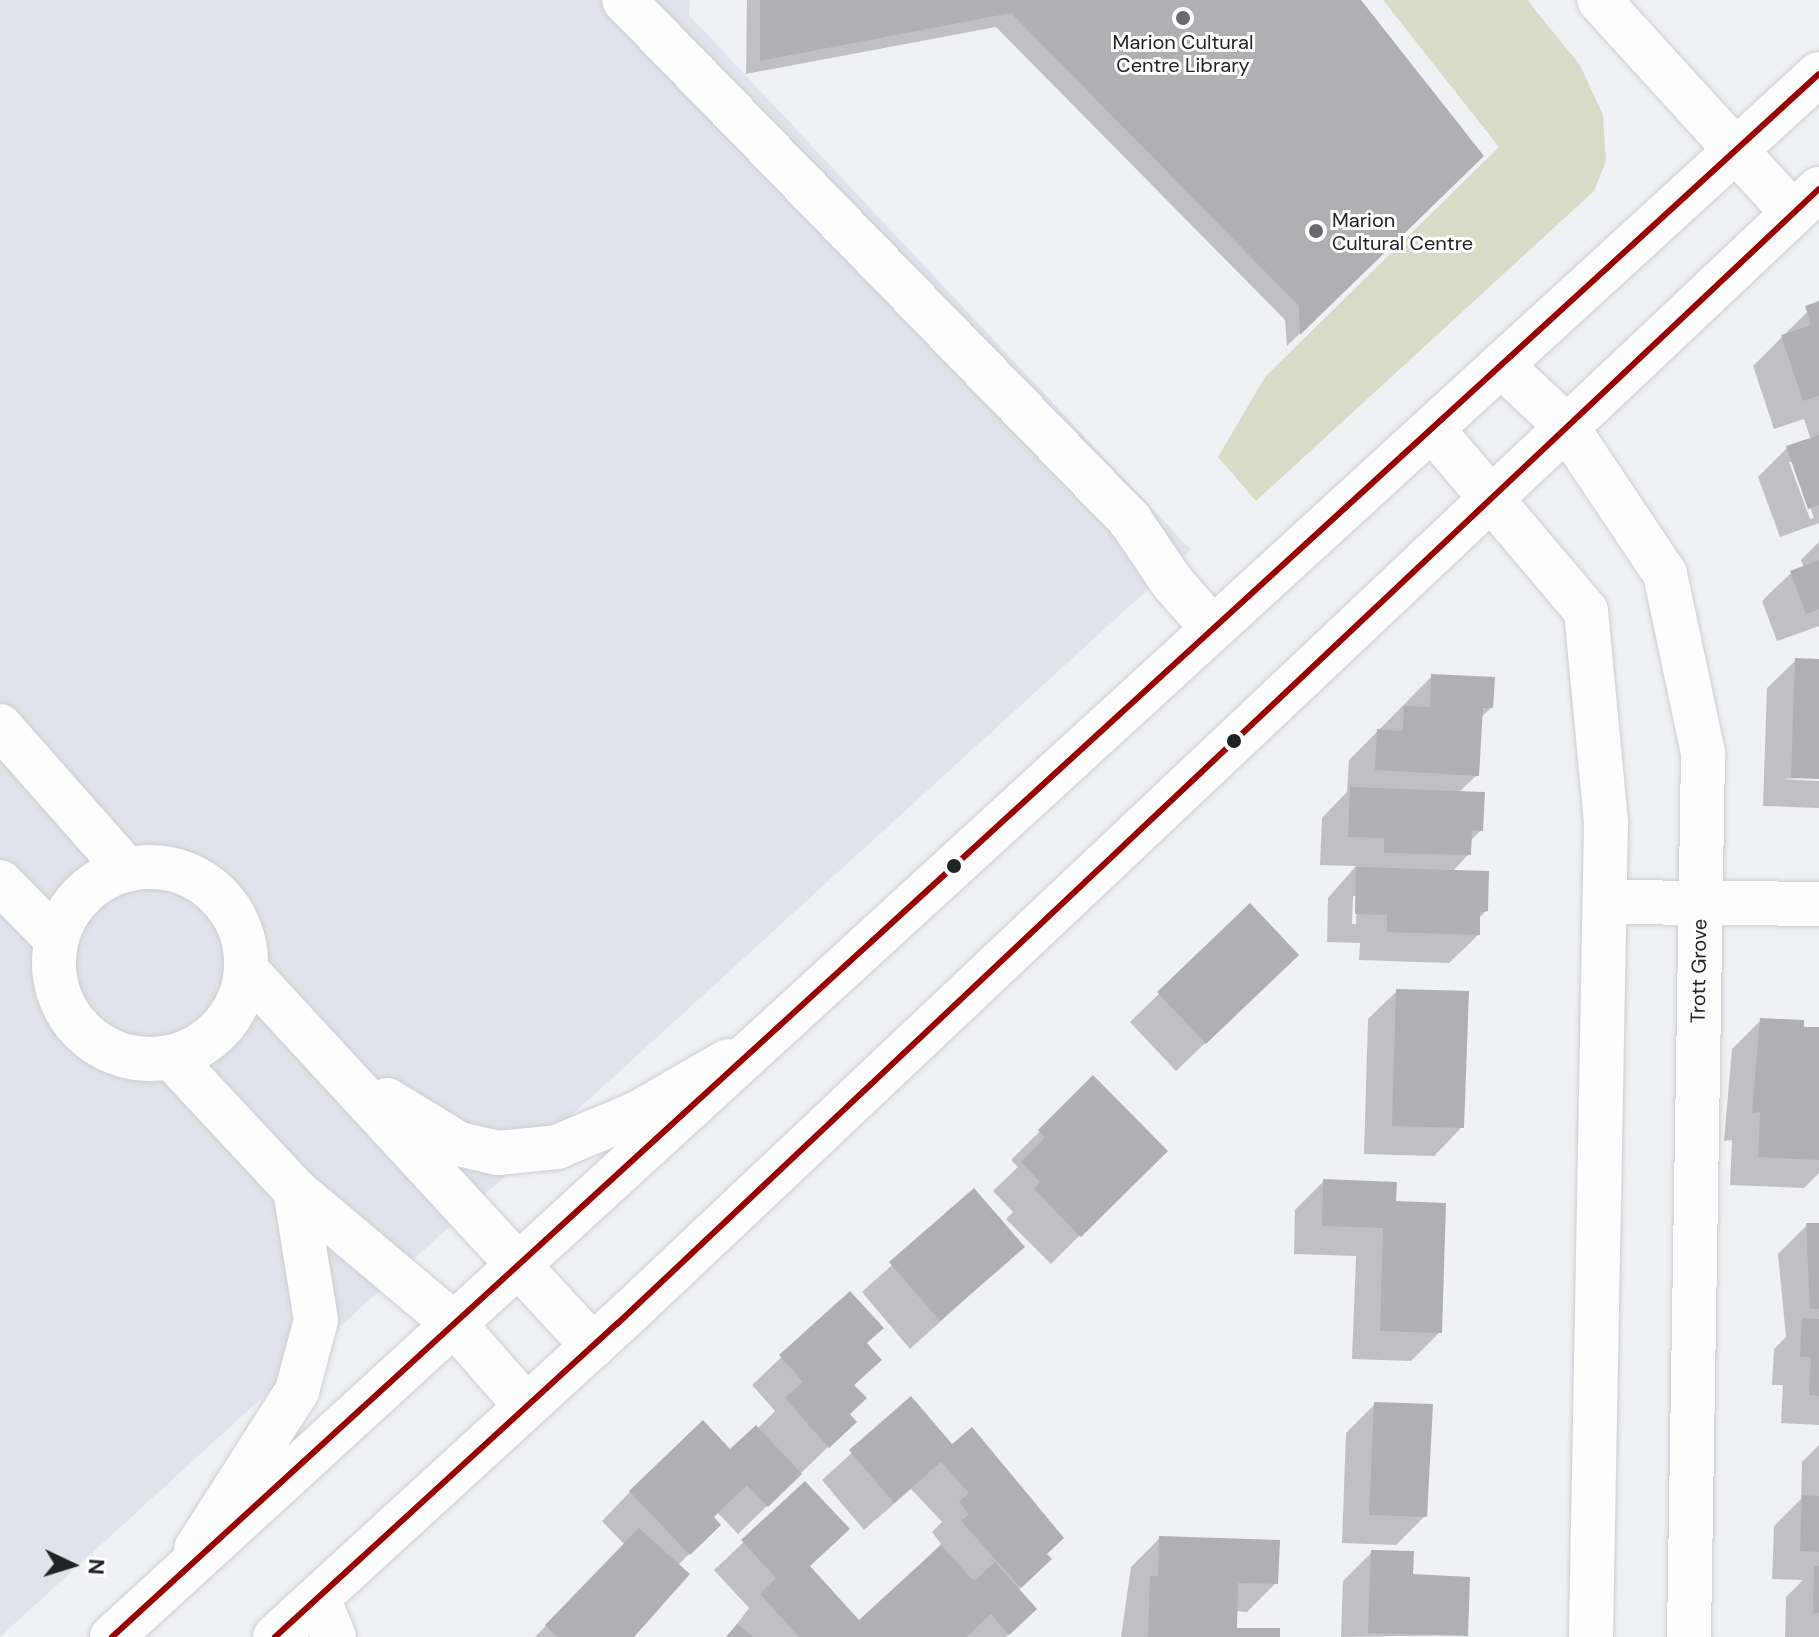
<!DOCTYPE html>
<html>
<head>
<meta charset="utf-8">
<style>
  body { margin:0 }
  #map { position:relative; width:1819px; height:1637px; overflow:hidden; background:#f0f1f5; font-family:"DM Sans",sans-serif }
  div>[style] { position:absolute }
  .built>* { inset:0; background:#dfe3ec }
  .green>* { inset:0; background:#d7dbc8 }
  .shadow>* { inset:0; background:#0003 }
  .building>* { inset:0; background:#b0b0b3 }
  .roads { filter:drop-shadow(0 0 2px #cccdd0) drop-shadow(0 0 2px #cccdd0) }
  .minor>* { height:44px; margin:-22px; padding:0 22px; transform-origin:22px; border-radius:22px; background:#fdfdfe }
  .minor>.ring { margin:-22px; padding:0; box-sizing:content-box; background:none; border:44px solid #fdfdfe; border-radius:50% }
  .major>* { height:44px; margin:-22px; padding:0 22px; transform-origin:22px; border-radius:22px; background:#fdfdfe }
  .bus-1>* { height:6px; margin:-3px; padding:0 3px; transform-origin:3px; border-radius:3px; background:#900 }
  .dots>* { width:22px; height:22px; translate:-50% -50%; box-sizing:border-box; border:4px solid #fff; border-radius:50% }
  span { translate:-50% -50%; white-space:nowrap; text-align:center; line-height:1.15; -webkit-text-stroke:6px #fff; paint-order:stroke }
  .poi-label { font-size:20px; color:#212225 }
  .left { translate:0 -50%; text-align:left }
  .street-label { font-size:20px; color:#212225 }
  .north { position:absolute; left:32px; top:1525px; width:80px; height:80px; -webkit-text-stroke:6px #fff; paint-order:stroke; rotate:94deg; font-size:22px; font-weight:700; line-height:32px; text-align:center; color:#212225 }
  .north::after { content:''; display:block; margin:auto; width:28px; height:36px; background:#212225; clip-path:polygon(50% 0,100% 100%,50% 72%,0 100%) }
</style>
</head>
<body>
<div id="map">
  <div class="built">
    <i style="clip-path:polygon(0 0,690px 0,689px 15px,1191px 550px,0 1637px)"></i>
  </div>
  <div class="green">
    <i style="clip-path:polygon(1383px 0,1527px 0,1580px 65px,1603px 115px,1606px 161px,1594px 191px,1256px 501px,1218px 457px,1265px 377px,1499px 147px)"></i>
  </div>
  <div class="shadow">
    <i style="clip-path:polygon(747px 0,1356px 0,1482px 156px,1287px 346px,1285px 320px,996px 27px,746px 74px)"></i>
    <i style="clip-path:polygon(evenodd,1819px 300px,1819px 523px,1780px 537px,1758px 477px,1787px 448px,1811px 440px,1804px 419px,1774px 429px,1753px 366px,1819px 300px,1789px 462px,1794px 462px,1814px 518px,1810px 519px,1789px 462px)"></i>
    <i style="clip-path:polygon(1819px 542px,1819px 626px,1777px 641px,1762px 601px,1791px 573px,1804px 568px,1801px 560px)"></i>
    <i style="clip-path:polygon(1796px 660px,1819px 661px,1819px 777px,1781px 779px,1819px 781px,1819px 808px,1763px 806px,1767px 688px)"></i>
    <i style="clip-path:polygon(evenodd,1432px 676px,1491px 708px,1480px 718px,1477px 775px,1458px 793px,1481px 830px,1470px 841px,1469px 854px,1452px 872px,1486px 911px,1478px 919px,1478px 935px,1449px 963px,1359px 960px,1360px 943px,1327px 942px,1328px 898px,1356px 866px,1320px 865px,1322px 818px,1347px 792px,1349px 760px,1432px 676px,1353px 896px,1357px 896px,1356px 924px,1352px 924px,1353px 896px)"></i>
    <i style="clip-path:polygon(1250px 906px,1268px 983px,1176px 1071px,1130px 1022px)"></i>
    <i style="clip-path:polygon(1397px 991px,1462px 1127px,1434px 1156px,1364px 1154px,1368px 1019px)"></i>
    <i style="clip-path:polygon(1761px 1020px,1819px 1029px,1819px 1173px,1804px 1188px,1730px 1185px,1732px 1140px,1724px 1141px,1732px 1049px)"></i>
    <i style="clip-path:polygon(1093px 1078px,1165px 1151px,1051px 1264px,1006px 1219px,1013px 1212px,993px 1191px,1018px 1167px,1011px 1160px)"></i>
    <i style="clip-path:polygon(1324px 1181px,1394px 1203px,1440px 1332px,1411px 1361px,1352px 1359px,1356px 1256px,1294px 1254px,1295px 1210px)"></i>
    <i style="clip-path:polygon(974px 1191px,1023px 1247px,910px 1349px,862px 1292px)"></i>
    <i style="clip-path:polygon(1807px 1225px,1819px 1225px,1819px 1425px,1781px 1423px,1783px 1385px,1772px 1385px,1774px 1349px,1786px 1337px,1778px 1254px)"></i>
    <i style="clip-path:polygon(850px 1293px,865px 1344px,879px 1360px,853px 1386px,848px 1415px,854px 1422px,738px 1534px,717px 1512px,711px 1518px,718px 1525px,677px 1566px,631px 1637px,535px 1637px,625px 1545px,602px 1521px,630px 1492px,730px 1451px,757px 1429px,775px 1411px,752px 1385px)"></i>
    <i style="clip-path:polygon(911px 1399px,1050px 1559px,1018px 1590px,1034px 1609px,1006px 1637px,727px 1637px,749px 1608px,714px 1570px,805px 1484px,808px 1568px,859px 1623px,941px 1544px,932px 1532px,942px 1522px,911px 1489px,864px 1530px,822px 1480px)"></i>
    <i style="clip-path:polygon(1375px 1404px,1425px 1516px,1396px 1545px,1342px 1543px,1346px 1433px)"></i>
    <i style="clip-path:polygon(1819px 1445px,1819px 1637px,1785px 1637px,1786px 1597px,1803px 1580px,1772px 1579px,1774px 1526px,1801px 1499px,1802px 1462px)"></i>
    <i style="clip-path:polygon(1160px 1538px,1276px 1583px,1247px 1612px,1235px 1611px,1235px 1629px,1278px 1637px,1121px 1637px,1131px 1567px)"></i>
    <i style="clip-path:polygon(1372px 1552px,1411px 1576px,1466px 1635px,1341px 1637px,1343px 1581px)"></i>
  </div>
  <div class="building">
    <i style="clip-path:polygon(760px 0,1361px 0,1484px 156px,1300px 335px,1299px 306px,1011px 13px,760px 61px)"></i>
    <i style="clip-path:polygon(1819px 301px,1819px 396px,1803px 401px,1781px 335px,1811px 325px,1805px 306px)"></i>
    <i style="clip-path:polygon(1819px 435px,1819px 505px,1808px 509px,1786px 446px)"></i>
    <i style="clip-path:polygon(1819px 560px,1819px 609px,1806px 614px,1790px 571px)"></i>
    <i style="clip-path:polygon(1795px 658px,1819px 659px,1819px 779px,1791px 778px)"></i>
    <i style="clip-path:polygon(1431px 674px,1495px 677px,1493px 708px,1483px 708px,1479px 776px,1375px 770px,1377px 729px,1403px 731px,1404px 706px,1430px 707px)"></i>
    <i style="clip-path:polygon(1350px 787px,1485px 792px,1483px 831px,1472px 830px,1471px 855px,1384px 853px,1384px 838px,1348px 837px)"></i>
    <i style="clip-path:polygon(1356px 867px,1489px 871px,1488px 911px,1480px 912px,1480px 935px,1387px 932px,1387px 915px,1355px 914px)"></i>
    <i style="clip-path:polygon(1250px 903px,1299px 955px,1206px 1044px,1157px 992px)"></i>
    <i style="clip-path:polygon(1396px 989px,1469px 991px,1464px 1128px,1392px 1126px)"></i>
    <i style="clip-path:polygon(1760px 1018px,1804px 1020px,1804px 1027px,1819px 1027px,1819px 1160px,1758px 1157px,1760px 1112px,1752px 1113px)"></i>
    <i style="clip-path:polygon(1093px 1075px,1168px 1151px,1081px 1237px,1034px 1189px,1040px 1182px,1021px 1162px,1045px 1137px,1038px 1130px)"></i>
    <i style="clip-path:polygon(1323px 1179px,1397px 1182px,1396px 1201px,1446px 1203px,1442px 1333px,1380px 1331px,1383px 1228px,1322px 1226px)"></i>
    <i style="clip-path:polygon(974px 1188px,1025px 1247px,940px 1321px,889px 1262px)"></i>
    <i style="clip-path:polygon(1806px 1223px,1819px 1223px,1819px 1309px,1810px 1309px)"></i>
    <i style="clip-path:polygon(850px 1291px,884px 1328px,867px 1343px,882px 1360px,854px 1385px,867px 1398px,850px 1414px,857px 1422px,829px 1448px,785px 1398px,803px 1382px,779px 1355px)"></i>
    <i style="clip-path:polygon(1802px 1318px,1819px 1319px,1819px 1396px,1809px 1395px,1811px 1357px,1800px 1357px)"></i>
    <i style="clip-path:polygon(911px 1396px,952px 1444px,972px 1427px,1064px 1538px,1047px 1554px,1052px 1559px,1021px 1588px,961px 1521px,969px 1514px,959px 1502px,969px 1493px,941px 1462px,894px 1503px,849px 1450px)"></i>
    <i style="clip-path:polygon(1374px 1402px,1433px 1404px,1427px 1517px,1369px 1515px)"></i>
    <i style="clip-path:polygon(703px 1420px,730px 1449px,756px 1425px,802px 1474px,768px 1507px,747px 1485px,714px 1517px,721px 1525px,690px 1555px,629px 1491px)"></i>
    <i style="clip-path:polygon(805px 1481px,850px 1529px,810px 1566px,859px 1620px,941px 1545px,974px 1581px,995px 1562px,1037px 1609px,1009px 1635px,991px 1614px,966px 1637px,799px 1637px,760px 1594px,776px 1578px,741px 1540px)"></i>
    <i style="clip-path:polygon(1802px 1495px,1819px 1496px,1819px 1552px,1800px 1551px)"></i>
    <i style="clip-path:polygon(639px 1528px,690px 1574px,634px 1637px,558px 1637px,545px 1625px)"></i>
    <i style="clip-path:polygon(1159px 1536px,1280px 1540px,1278px 1584px,1238px 1583px,1237px 1628px,1280px 1628px,1280px 1637px,1148px 1637px,1150px 1576px,1158px 1576px)"></i>
    <i style="clip-path:polygon(1371px 1550px,1414px 1551px,1413px 1574px,1470px 1577px,1468px 1636px,1368px 1633px)"></i>
    <i style="clip-path:polygon(1814px 1566px,1819px 1566px,1819px 1613px,1813px 1613px)"></i>
    <i style="clip-path:polygon(737px 1624px,753px 1637px,726px 1637px)"></i>
  </div>
  <div class="roads">
    <div class="minor">
      <i style="left:624px;top:0;width:726px;rotate:45.78deg"></i>
      <i style="left:1130px;top:520px;width:75px;rotate:55.9deg"></i>
      <i style="left:1172px;top:582px;width:62px;rotate:48.9deg"></i>
      <i style="left:1599px;top:0;width:288px;rotate:47.7deg"></i>
      <i style="left:1503px;top:367px;width:86px;rotate:43.1deg"></i>
      <i style="left:1566px;top:426px;width:178px;rotate:56.2deg"></i>
      <i style="left:1665px;top:574px;width:183px;rotate:78deg"></i>
      <i style="left:1703px;top:753px;width:884px;rotate:90.91deg"></i>
      <i style="left:1433px;top:430px;width:237px;rotate:49.8deg"></i>
      <i style="left:1586px;top:611px;width:213px;rotate:84.6deg"></i>
      <i style="left:1606px;top:823px;width:814px;rotate:91.06deg"></i>
      <i style="left:0;top:726px;width:192px;rotate:48.6deg"></i>
      <i class="ring" style="left:54px;top:867px;width:148px;height:148px"></i>
      <i style="left:0;top:882px;width:81px;rotate:45.5deg"></i>
      <i style="left:1605px;top:902px;width:214px;rotate:0.5deg"></i>
      <i style="left:246px;top:970px;width:512px;rotate:47.3deg"></i>
      <i style="left:171px;top:1057px;width:182px;rotate:47deg"></i>
      <i style="left:295px;top:1190px;width:208px;rotate:40.1deg"></i>
      <i style="left:454px;top:1324px;width:109px;rotate:48.7deg"></i>
      <i style="left:387px;top:1100px;width:84px;rotate:31.4deg"></i>
      <i style="left:459px;top:1144px;width:40px;rotate:13deg"></i>
      <i style="left:498px;top:1153px;width:59px;rotate:-5.8deg"></i>
      <i style="left:557px;top:1147px;width:86px;rotate:-22.7deg"></i>
      <i style="left:636px;top:1114px;width:106px;rotate:-29.9deg"></i>
      <i style="left:196px;top:1549px;width:188px;rotate:-57.4deg"></i>
      <i style="left:297px;top:1391px;width:73px;rotate:-75deg"></i>
      <i style="left:316px;top:1320px;width:132px;rotate:-99.2deg"></i>
      <i style="left:318px;top:1598px;width:42px;rotate:67.7deg"></i>
    </div>
    <div class="major">
      <i style="left:112px;top:1637px;width:2314px;rotate:-42.48deg"></i>
      <i style="left:275px;top:1637px;width:464px;rotate:-42.5deg"></i>
      <i style="left:617px;top:1324px;width:1653px;rotate:-43.36deg"></i>
    </div>
  </div>
  <div class="bus-1">
    <i style="left:112px;top:1637px;width:2314px;rotate:-42.48deg"></i>
    <i style="left:275px;top:1637px;width:464px;rotate:-42.5deg"></i>
    <i style="left:617px;top:1324px;width:1653px;rotate:-43.36deg"></i>
  </div>
  <div class="dots">
    <i style="left:1183px;top:18px;background:#696a6e"></i>
    <i style="left:1316px;top:231px;background:#696a6e"></i>
    <i style="left:1234px;top:741px;background:#212225"></i>
    <i style="left:954px;top:866px;background:#212225"></i>
  </div>
  <div class="poi-label">
    <span style="left:1183px;top:54px">Marion Cultural<br>Centre Library</span>
    <span class="left" style="left:1332px;top:232px">Marion<br>Cultural Centre</span>
  </div>
  <div class="street-label">
    <span style="left:1699px;top:971px;rotate:-89deg">Trott Grove</span>
  </div>
  <div class="north">N</div>
</div>
</body>
</html>
